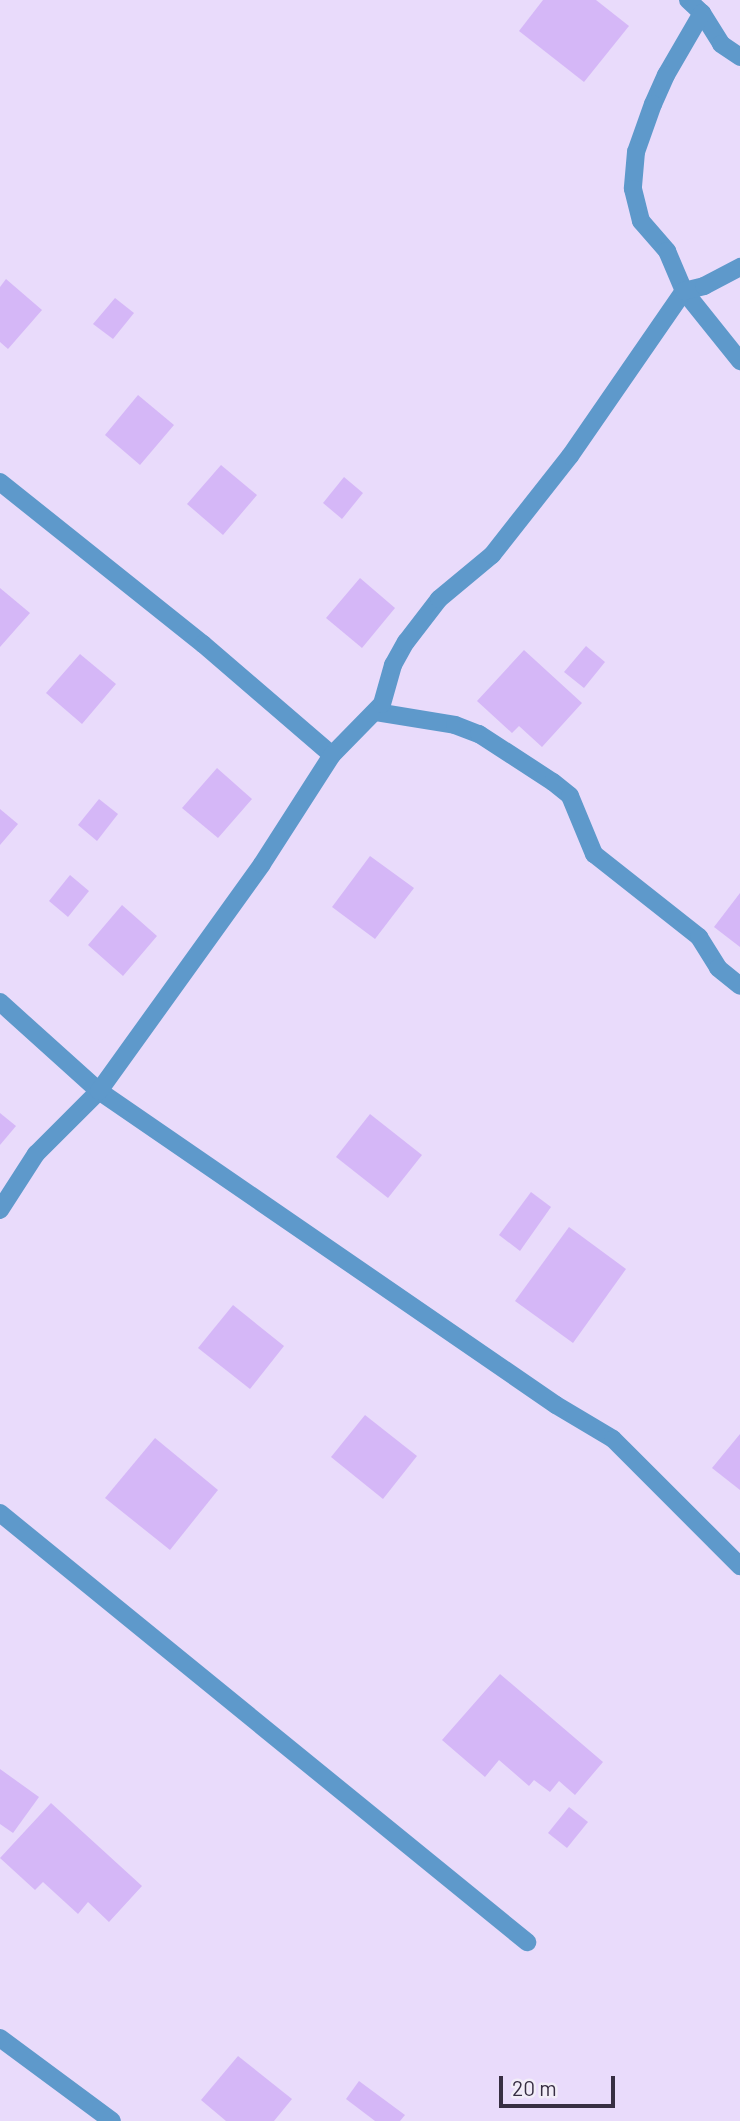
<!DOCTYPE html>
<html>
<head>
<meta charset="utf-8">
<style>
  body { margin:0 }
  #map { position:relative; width:740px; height:2121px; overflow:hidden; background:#e9dbfb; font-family:Barlow,sans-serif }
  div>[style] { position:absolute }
  .building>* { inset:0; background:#d5b7f7 }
  .minor>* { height:18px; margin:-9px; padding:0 9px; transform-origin:9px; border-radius:9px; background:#5e99cb }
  span { translate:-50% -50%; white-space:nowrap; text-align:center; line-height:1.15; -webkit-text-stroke:5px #f2edf8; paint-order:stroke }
  .scale { position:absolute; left:499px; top:2076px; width:116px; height:32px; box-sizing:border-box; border:4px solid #372e42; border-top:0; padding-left:9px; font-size:21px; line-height:24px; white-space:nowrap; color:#372e42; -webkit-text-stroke:5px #f2edf8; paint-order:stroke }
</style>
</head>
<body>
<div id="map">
  <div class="building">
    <i style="clip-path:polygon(543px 0,596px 0,629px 26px,584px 82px,519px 31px)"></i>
    <i style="clip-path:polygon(6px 279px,42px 310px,8px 349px,0 342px,0 287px)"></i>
    <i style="clip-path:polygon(115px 298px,134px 313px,113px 339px,93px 324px)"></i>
    <i style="clip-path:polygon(138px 395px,174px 425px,140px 465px,105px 435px)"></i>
    <i style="clip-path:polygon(221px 465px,257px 495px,223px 535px,187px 504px)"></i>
    <i style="clip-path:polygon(344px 477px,363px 493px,342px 519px,323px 503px)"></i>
    <i style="clip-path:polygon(360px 578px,395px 608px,362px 648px,326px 618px)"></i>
    <i style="clip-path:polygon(0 588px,30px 613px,0 647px)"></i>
    <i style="clip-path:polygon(586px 646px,605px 662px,584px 688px,564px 672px)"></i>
    <i style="clip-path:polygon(524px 650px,582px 703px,542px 747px,519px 726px,512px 733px,477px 701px)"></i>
    <i style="clip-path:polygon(80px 654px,116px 684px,82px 724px,46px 693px)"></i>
    <i style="clip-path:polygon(217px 768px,252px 799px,218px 838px,182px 808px)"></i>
    <i style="clip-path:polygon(99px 799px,118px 814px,97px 841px,78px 825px)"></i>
    <i style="clip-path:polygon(0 809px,18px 824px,0 845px)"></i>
    <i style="clip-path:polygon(370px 856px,414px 888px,375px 939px,332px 907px)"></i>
    <i style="clip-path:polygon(70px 875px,89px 891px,68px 917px,49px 901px)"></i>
    <i style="clip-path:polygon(740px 893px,740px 947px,714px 927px)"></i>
    <i style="clip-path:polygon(122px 905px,157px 936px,123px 976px,88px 945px)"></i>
    <i style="clip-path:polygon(0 1113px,16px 1126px,0 1145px)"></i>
    <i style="clip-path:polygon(370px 1114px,422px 1155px,388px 1198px,336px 1157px)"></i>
    <i style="clip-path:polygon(531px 1192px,551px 1207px,520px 1251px,499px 1235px)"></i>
    <i style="clip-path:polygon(569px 1227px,626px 1269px,573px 1343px,515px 1301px)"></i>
    <i style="clip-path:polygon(233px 1305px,284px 1346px,250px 1389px,198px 1348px)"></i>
    <i style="clip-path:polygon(365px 1415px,417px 1456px,383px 1499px,331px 1457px)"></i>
    <i style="clip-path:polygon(740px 1434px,740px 1490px,712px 1468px)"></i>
    <i style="clip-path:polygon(155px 1438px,218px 1490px,170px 1550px,105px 1498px)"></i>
    <i style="clip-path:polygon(500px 1674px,603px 1762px,575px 1795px,559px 1781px,550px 1792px,534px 1780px,529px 1786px,499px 1760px,485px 1777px,442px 1740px)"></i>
    <i style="clip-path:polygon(0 1769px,39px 1797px,13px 1833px,0 1824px)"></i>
    <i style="clip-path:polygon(51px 1803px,142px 1886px,109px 1922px,88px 1902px,78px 1914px,43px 1882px,35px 1890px,0 1858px)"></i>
    <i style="clip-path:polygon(569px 1807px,588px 1822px,567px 1848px,548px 1833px)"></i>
    <i style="clip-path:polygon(238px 2056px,292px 2099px,274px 2121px,226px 2121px,201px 2100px)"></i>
    <i style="clip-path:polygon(359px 2081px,405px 2115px,400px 2121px,375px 2121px,346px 2099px)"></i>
  </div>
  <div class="minor">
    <i style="left:688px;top:0;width:19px;rotate:43deg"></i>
    <i style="left:702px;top:13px;width:36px;rotate:58deg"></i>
    <i style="left:721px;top:44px;width:23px;rotate:34deg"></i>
    <i style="left:702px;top:13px;width:72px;rotate:120.1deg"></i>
    <i style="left:666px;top:75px;width:32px;rotate:114deg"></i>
    <i style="left:653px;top:104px;width:51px;rotate:109.5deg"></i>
    <i style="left:636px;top:152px;width:37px;rotate:95deg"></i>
    <i style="left:633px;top:189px;width:33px;rotate:76deg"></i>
    <i style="left:641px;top:221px;width:40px;rotate:49deg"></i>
    <i style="left:667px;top:251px;width:43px;rotate:67deg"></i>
    <i style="left:684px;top:291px;width:90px;rotate:51.3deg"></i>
    <i style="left:0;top:482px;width:260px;rotate:38.6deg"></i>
    <i style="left:203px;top:644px;width:170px;rotate:40.7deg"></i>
    <i style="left:376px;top:712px;width:80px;rotate:9.3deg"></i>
    <i style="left:455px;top:725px;width:26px;rotate:21deg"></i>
    <i style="left:479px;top:734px;width:88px;rotate:33deg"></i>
    <i style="left:553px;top:782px;width:22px;rotate:39deg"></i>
    <i style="left:570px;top:796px;width:63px;rotate:67.5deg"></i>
    <i style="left:594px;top:854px;width:134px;rotate:38.3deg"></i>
    <i style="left:699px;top:937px;width:36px;rotate:58deg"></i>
    <i style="left:718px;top:968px;width:28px;rotate:39deg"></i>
    <i style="left:0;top:1002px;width:133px;rotate:42deg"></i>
    <i style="left:99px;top:1091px;width:554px;rotate:34.49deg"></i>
    <i style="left:556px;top:1405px;width:66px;rotate:30.8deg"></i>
    <i style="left:613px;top:1439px;width:180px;rotate:45deg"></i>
    <i style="left:0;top:1210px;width:67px;rotate:-57.3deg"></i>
    <i style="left:36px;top:1154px;width:89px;rotate:-45deg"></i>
    <i style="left:99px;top:1091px;width:279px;rotate:-54.3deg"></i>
    <i style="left:262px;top:864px;width:130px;rotate:-57.3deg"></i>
    <i style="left:332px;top:755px;width:71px;rotate:-45.6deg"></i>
    <i style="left:382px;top:704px;width:41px;rotate:-74.2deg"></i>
    <i style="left:393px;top:665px;width:26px;rotate:-61deg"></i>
    <i style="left:406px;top:642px;width:54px;rotate:-52.5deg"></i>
    <i style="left:439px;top:599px;width:69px;rotate:-39.7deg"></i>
    <i style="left:492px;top:555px;width:126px;rotate:-51.8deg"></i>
    <i style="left:570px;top:456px;width:201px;rotate:-55.4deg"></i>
    <i style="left:684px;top:291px;width:21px;rotate:-14deg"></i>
    <i style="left:704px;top:286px;width:41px;rotate:-27.8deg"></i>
    <i style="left:0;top:1513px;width:680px;rotate:39.15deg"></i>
    <i style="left:0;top:2038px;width:139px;rotate:36.5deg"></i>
  </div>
  <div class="scale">20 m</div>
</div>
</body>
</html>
